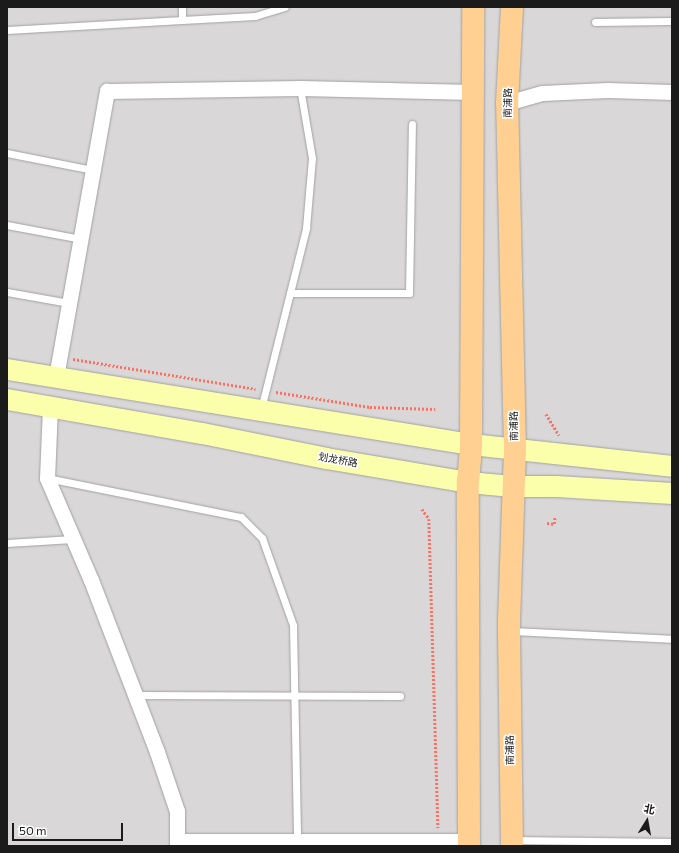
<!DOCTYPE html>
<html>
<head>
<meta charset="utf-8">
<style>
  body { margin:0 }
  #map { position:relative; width:679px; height:853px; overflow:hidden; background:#eee9df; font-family:Commissioner,"Noto Sans SC",sans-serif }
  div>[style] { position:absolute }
  .residential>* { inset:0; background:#d9d7d7 }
  .path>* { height:2.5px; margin-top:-1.25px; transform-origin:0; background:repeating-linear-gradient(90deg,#ff6e5e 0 2px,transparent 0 4px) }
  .roads { filter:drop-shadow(0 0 1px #a2a2a2) drop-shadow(0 0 1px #a2a2a2) }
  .lane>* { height:7px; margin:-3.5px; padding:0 3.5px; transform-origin:3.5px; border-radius:3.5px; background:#fff }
  .street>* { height:15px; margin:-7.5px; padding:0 7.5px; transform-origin:7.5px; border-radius:7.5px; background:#fff }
  .secondary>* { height:21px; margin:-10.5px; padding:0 10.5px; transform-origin:10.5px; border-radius:10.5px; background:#fbffab }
  .primary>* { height:22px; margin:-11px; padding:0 11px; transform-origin:11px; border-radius:11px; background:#ffd092 }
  span { translate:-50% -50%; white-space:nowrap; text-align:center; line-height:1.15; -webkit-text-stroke:3px #fff; paint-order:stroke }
  .street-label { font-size:10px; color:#1b1b1b }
  .frame { position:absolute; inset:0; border:8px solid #1b1b1b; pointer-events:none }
  .north { position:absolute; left:627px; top:801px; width:40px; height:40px; -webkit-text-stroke:3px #fff; paint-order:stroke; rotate:11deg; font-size:11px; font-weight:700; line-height:16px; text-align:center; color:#1b1b1b }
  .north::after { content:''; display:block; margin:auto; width:14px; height:18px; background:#1b1b1b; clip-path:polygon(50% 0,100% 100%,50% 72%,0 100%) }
  .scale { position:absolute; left:12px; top:823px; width:111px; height:18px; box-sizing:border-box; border:2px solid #1b1b1b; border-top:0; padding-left:5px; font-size:12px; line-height:14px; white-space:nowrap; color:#1b1b1b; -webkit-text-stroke:3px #fff; paint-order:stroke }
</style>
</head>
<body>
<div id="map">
  <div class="residential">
    <i style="clip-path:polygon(7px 7px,672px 7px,672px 846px,7px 846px)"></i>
  </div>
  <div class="path">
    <i style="left:73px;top:359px;width:185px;rotate:9.3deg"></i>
    <i style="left:276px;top:392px;width:95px;rotate:9.1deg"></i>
    <i style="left:370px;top:407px;width:65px;rotate:1.8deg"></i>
    <i style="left:546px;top:414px;width:25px;rotate:58deg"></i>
    <i style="left:422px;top:509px;width:12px;rotate:55deg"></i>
    <i style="left:429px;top:519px;width:309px;rotate:88.3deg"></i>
    <i style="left:547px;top:523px;width:7px;rotate:8deg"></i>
    <i style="left:554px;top:524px;width:8px;rotate:-83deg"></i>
  </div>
  <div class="roads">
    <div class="lane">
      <i style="left:182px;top:20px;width:73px;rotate:-3.1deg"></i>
      <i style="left:255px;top:16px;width:31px;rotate:-17deg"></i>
      <i style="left:595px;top:22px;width:77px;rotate:-0.7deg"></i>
      <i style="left:7px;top:30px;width:175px;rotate:-3.3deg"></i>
      <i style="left:182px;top:20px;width:13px;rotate:-90deg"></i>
      <i style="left:7px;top:153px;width:88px;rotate:11.2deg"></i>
      <i style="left:7px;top:225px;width:75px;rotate:10.7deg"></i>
      <i style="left:7px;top:292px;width:63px;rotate:10.1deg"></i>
      <i style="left:290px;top:293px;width:119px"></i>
      <i style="left:409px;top:293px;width:169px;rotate:-89deg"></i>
      <i style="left:261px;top:409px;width:187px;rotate:-76deg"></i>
      <i style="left:306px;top:228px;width:70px;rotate:-85.1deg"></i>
      <i style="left:312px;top:158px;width:71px;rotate:-99.7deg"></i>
      <i style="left:47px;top:478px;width:198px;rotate:11.4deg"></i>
      <i style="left:241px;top:517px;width:30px;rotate:45deg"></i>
      <i style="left:262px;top:538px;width:92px;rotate:70.4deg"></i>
      <i style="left:293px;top:625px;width:218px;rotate:88.9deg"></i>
      <i style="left:7px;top:543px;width:66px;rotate:-3.5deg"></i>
      <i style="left:511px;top:631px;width:161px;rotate:2.8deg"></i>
      <i style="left:136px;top:695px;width:264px;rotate:0.2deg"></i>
      <i style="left:514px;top:840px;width:158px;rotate:0.7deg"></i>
    </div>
    <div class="street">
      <i style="left:507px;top:103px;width:36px;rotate:-16deg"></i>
      <i style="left:542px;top:93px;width:65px;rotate:-2.6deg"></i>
      <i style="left:607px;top:90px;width:65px;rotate:1.8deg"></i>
      <i style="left:56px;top:377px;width:291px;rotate:-79.9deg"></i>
      <i style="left:107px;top:91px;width:193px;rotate:-0.9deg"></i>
      <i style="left:300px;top:88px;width:173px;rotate:1.3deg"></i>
      <i style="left:50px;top:407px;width:71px;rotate:92.4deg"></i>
      <i style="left:47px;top:478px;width:111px;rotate:66.7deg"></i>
      <i style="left:91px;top:580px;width:184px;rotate:69deg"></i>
      <i style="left:157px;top:752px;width:62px;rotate:71.3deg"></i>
      <i style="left:177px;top:811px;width:35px;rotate:90deg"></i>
      <i style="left:177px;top:841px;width:292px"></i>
    </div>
    <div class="secondary">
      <i style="left:7px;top:369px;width:470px;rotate:9.2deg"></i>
      <i style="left:471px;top:444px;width:202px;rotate:6.2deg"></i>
      <i style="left:7px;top:399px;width:198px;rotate:9.9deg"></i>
      <i style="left:202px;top:433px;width:126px;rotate:11.4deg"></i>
      <i style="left:326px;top:458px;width:144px;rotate:9.6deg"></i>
      <i style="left:468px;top:482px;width:44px;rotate:5.2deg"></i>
      <i style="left:512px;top:486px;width:44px"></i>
      <i style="left:556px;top:486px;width:116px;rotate:3.5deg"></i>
    </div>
    <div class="primary">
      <i style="left:469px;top:846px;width:364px;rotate:-90.2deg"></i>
      <i style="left:468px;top:482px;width:38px;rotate:-85deg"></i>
      <i style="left:471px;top:444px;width:437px;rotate:-89.7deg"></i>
      <i style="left:512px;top:846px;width:224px;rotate:-90.8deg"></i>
      <i style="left:509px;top:622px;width:172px;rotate:-88deg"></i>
      <i style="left:515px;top:450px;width:347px;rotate:-91.3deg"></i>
      <i style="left:507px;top:103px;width:96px;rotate:-87deg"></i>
    </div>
  </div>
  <div class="street-label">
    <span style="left:508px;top:103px;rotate:-89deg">南浦路</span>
    <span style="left:514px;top:426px;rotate:-91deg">南浦路</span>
    <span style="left:338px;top:460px;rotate:10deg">划龙桥路</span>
    <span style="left:510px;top:750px;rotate:-91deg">南浦路</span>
  </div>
  <div class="frame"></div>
  <div class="north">北</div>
  <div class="scale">50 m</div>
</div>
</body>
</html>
